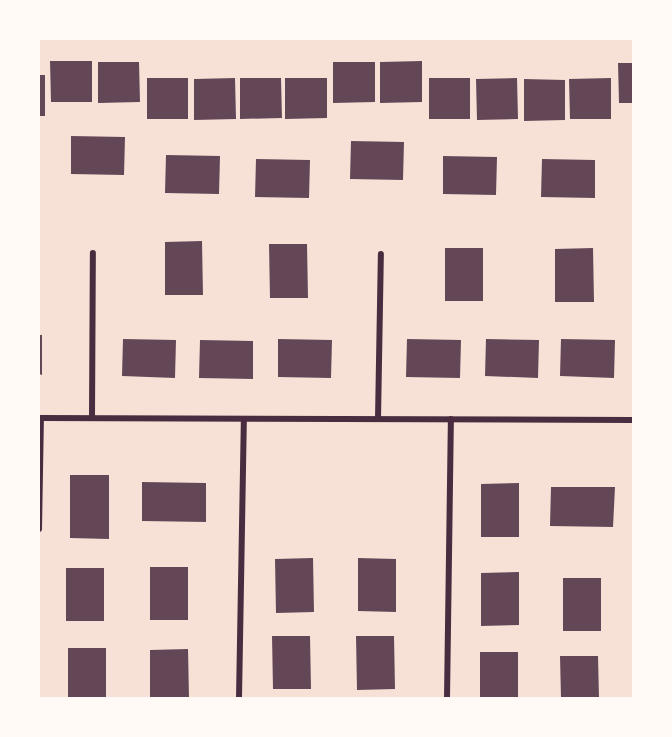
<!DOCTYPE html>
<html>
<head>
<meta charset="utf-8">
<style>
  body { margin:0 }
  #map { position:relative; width:672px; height:737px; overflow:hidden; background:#f7e1d7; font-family:Bitter,serif }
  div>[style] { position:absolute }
  .building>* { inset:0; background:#644757 }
  .minor>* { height:6px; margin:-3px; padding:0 3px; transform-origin:3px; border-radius:3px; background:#4a2c40 }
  span { translate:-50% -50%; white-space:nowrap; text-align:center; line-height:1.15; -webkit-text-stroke:4.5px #fffaf5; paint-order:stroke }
  .frame { position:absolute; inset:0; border:40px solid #fffaf5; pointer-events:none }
</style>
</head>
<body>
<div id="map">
  <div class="building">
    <i style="clip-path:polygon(50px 61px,92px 61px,92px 102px,51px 102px)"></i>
    <i style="clip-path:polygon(422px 61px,422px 102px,380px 103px,380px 62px)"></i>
    <i style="clip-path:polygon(98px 62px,139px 62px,140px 102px,98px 103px)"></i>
    <i style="clip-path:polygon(333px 62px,375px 62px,375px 102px,333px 103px)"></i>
    <i style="clip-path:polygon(618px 63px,633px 63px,633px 103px,619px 103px)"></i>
    <i style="clip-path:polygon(39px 75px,45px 75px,45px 116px,39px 116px)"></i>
    <i style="clip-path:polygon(147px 78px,188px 78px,188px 119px,147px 119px)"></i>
    <i style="clip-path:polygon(235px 78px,236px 119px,194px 120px,194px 79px)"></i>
    <i style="clip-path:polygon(240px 78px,281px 78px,282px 118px,240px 119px)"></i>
    <i style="clip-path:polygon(285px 78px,327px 78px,327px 118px,285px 119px)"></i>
    <i style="clip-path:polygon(429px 78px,470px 78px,470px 119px,429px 119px)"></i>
    <i style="clip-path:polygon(517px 78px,518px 119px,477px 120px,476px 79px)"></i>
    <i style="clip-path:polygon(611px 78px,611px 119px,570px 119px,569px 79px)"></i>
    <i style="clip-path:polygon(524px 79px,565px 80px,565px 120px,524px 121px)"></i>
    <i style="clip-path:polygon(71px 136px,125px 137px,124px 175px,71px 174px)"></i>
    <i style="clip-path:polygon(351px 141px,404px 142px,403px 180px,350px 179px)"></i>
    <i style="clip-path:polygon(166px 155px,220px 156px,219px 194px,165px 193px)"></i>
    <i style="clip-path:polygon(443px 156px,497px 157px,496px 195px,443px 194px)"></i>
    <i style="clip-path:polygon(256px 159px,310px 160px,309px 198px,255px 197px)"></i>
    <i style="clip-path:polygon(542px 159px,595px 160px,595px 198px,541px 197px)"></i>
    <i style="clip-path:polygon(202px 241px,203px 295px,165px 295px,165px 242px)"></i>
    <i style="clip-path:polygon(269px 244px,307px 244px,308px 298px,270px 298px)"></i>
    <i style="clip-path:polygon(445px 248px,483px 248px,483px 301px,445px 301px)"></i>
    <i style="clip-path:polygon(593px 248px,594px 302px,555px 302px,555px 249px)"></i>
    <i style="clip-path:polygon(39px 335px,42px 335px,42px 375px,39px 374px)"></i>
    <i style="clip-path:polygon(123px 339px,176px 340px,175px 378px,122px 376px)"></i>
    <i style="clip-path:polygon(278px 339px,332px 340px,331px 378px,278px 377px)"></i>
    <i style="clip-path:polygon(407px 339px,461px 340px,460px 378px,406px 377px)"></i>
    <i style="clip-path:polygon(486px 339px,539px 340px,538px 378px,485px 376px)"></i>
    <i style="clip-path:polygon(561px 339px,615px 340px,614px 378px,560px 376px)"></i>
    <i style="clip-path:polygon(200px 340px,253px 341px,253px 379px,199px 378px)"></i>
    <i style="clip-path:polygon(70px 475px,109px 475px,109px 539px,70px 538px)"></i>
    <i style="clip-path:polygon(142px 482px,206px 483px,206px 522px,142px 521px)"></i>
    <i style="clip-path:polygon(519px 483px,519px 537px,481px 537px,481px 484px)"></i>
    <i style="clip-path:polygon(551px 487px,615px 487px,613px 527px,550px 526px)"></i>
    <i style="clip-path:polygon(313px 558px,314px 612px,276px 613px,275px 559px)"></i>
    <i style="clip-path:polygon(358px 558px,396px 559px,396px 612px,358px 611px)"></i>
    <i style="clip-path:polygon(150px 567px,188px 567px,188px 620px,150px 620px)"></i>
    <i style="clip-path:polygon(66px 568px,104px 568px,104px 621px,66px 621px)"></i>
    <i style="clip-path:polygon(519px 572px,519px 625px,481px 626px,481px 573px)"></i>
    <i style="clip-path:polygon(563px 578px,601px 578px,601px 631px,563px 631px)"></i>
    <i style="clip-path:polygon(272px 636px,310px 636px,311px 689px,273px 689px)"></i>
    <i style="clip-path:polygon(356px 636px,394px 636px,395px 689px,357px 690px)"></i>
    <i style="clip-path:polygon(68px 648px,106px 648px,106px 698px,68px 698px)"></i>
    <i style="clip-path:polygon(188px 649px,189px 698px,150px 698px,150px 650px)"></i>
    <i style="clip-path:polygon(480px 652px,518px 652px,518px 698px,480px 698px)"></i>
    <i style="clip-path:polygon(560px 656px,598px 656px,599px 698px,561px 698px)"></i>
  </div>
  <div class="minor">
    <i style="left:39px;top:418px;width:594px;rotate:0.19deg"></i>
    <i style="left:92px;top:418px;width:165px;rotate:-89.7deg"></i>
    <i style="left:378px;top:419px;width:165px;rotate:-89deg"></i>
    <i style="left:39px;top:529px;width:111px;rotate:-89deg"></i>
    <i style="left:239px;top:698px;width:279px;rotate:-89deg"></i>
    <i style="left:447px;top:698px;width:279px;rotate:-89.2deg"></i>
  </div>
  <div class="frame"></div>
</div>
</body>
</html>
